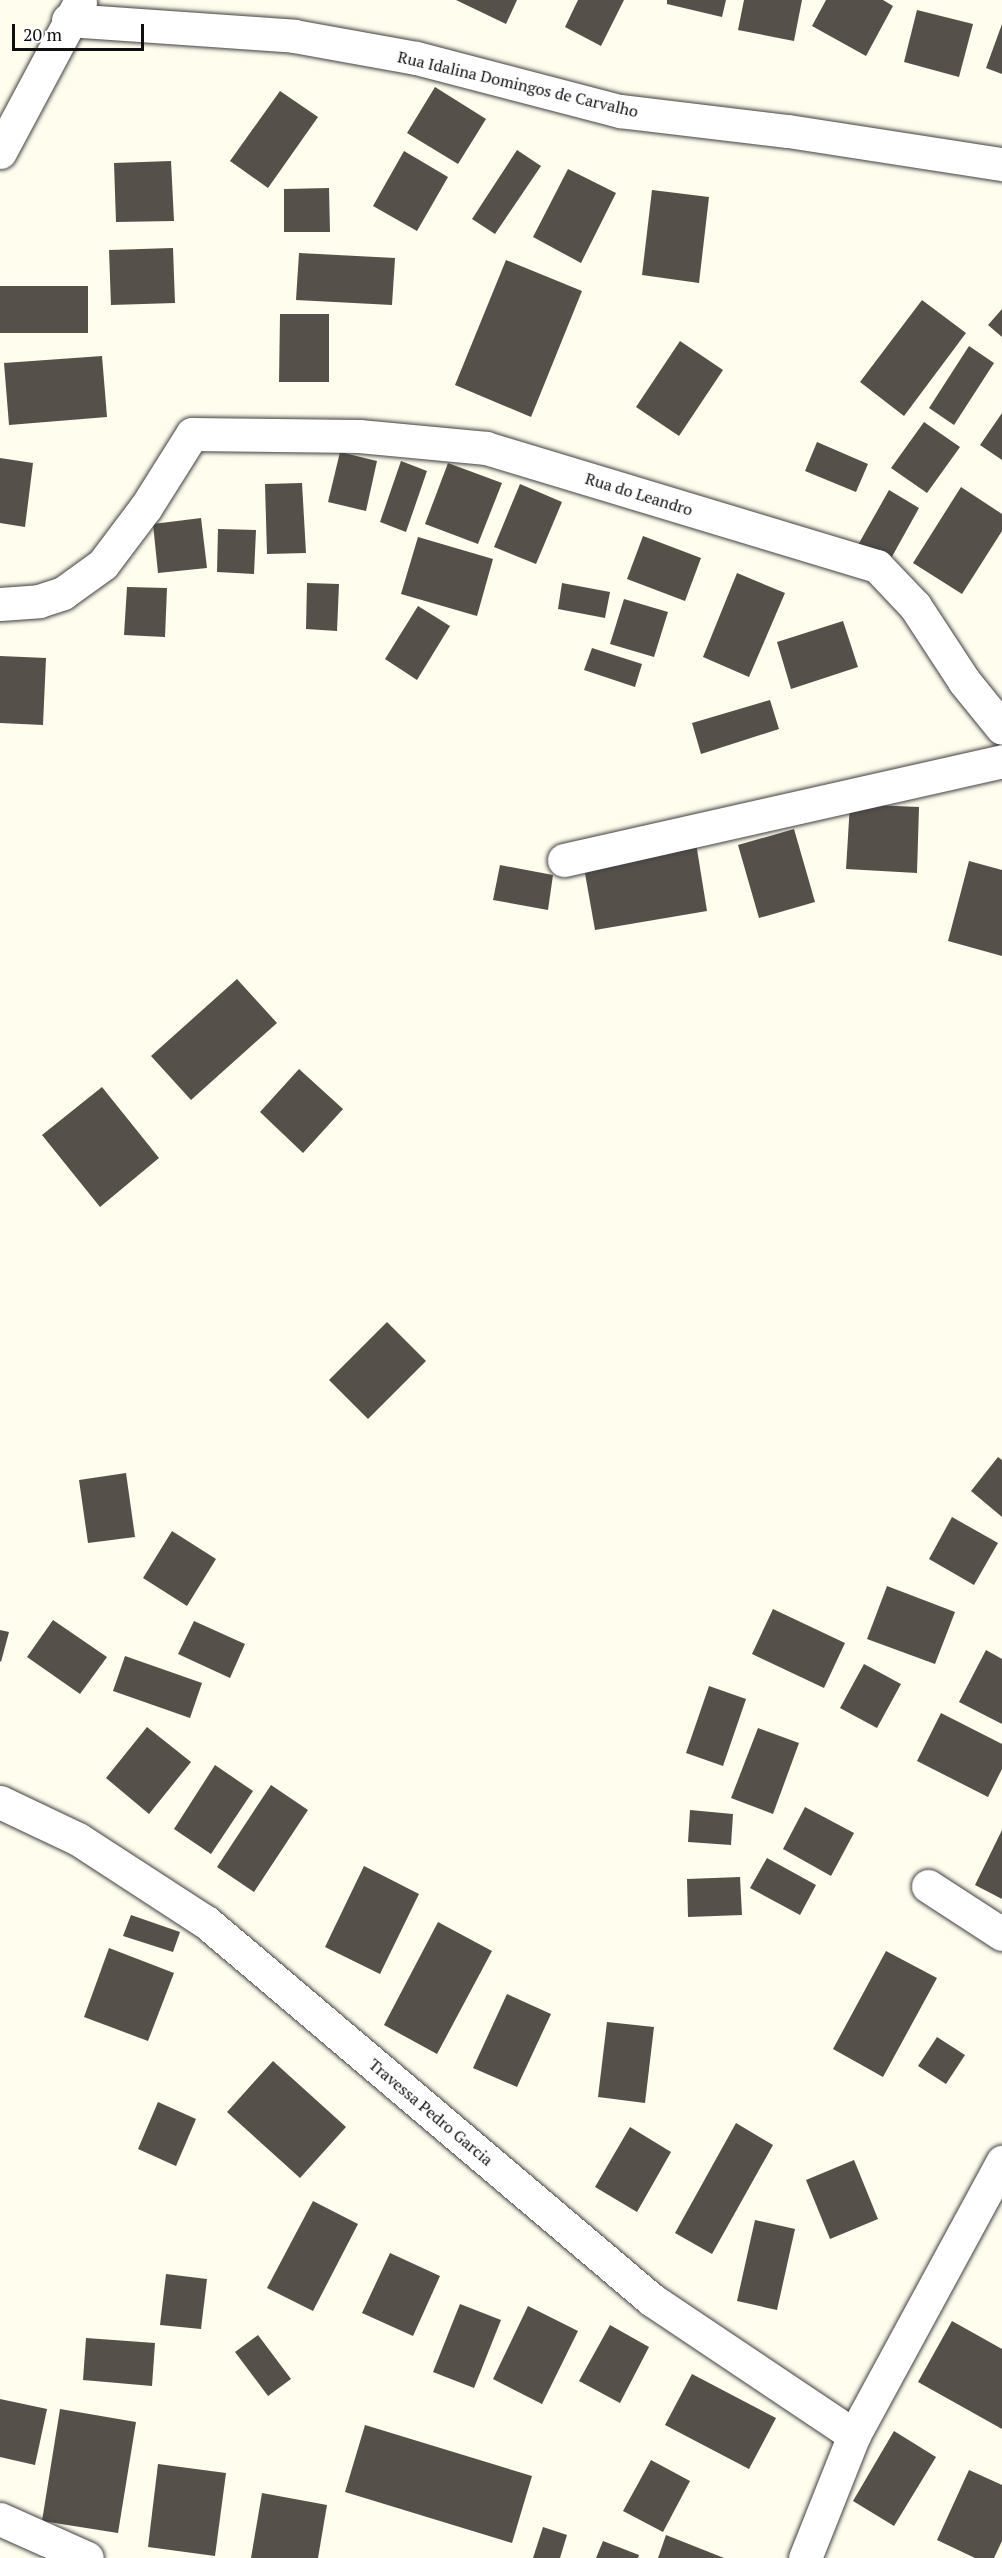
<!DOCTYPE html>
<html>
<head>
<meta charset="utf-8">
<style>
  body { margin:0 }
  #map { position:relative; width:1002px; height:2558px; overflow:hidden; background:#fffdee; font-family:"PT Serif",serif }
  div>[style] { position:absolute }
  .building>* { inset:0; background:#56504a }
  .roads { filter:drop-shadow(0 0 2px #414141) drop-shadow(0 0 2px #414141) }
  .minor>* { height:33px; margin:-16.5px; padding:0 16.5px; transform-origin:16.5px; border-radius:16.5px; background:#fff }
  span { translate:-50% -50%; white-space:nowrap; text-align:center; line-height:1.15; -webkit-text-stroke:6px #fff; paint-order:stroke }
  .street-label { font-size:16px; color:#0e0e0e }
  .scale { position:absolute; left:12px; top:24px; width:132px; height:27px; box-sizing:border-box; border:3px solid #0e0e0e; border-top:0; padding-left:8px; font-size:18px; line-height:21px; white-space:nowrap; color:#0e0e0e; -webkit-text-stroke:4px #fff; paint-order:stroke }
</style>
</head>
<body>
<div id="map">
  <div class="building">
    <i style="clip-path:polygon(456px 0,517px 0,506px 24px)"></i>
    <i style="clip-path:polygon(578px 0,624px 0,601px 46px,565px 27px)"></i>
    <i style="clip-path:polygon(667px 0,726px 0,722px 17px,667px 4px)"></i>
    <i style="clip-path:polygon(744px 0,802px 0,794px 41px,738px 30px)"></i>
    <i style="clip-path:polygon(826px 0,883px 0,893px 6px,866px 56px,812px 26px)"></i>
    <i style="clip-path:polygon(917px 10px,973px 24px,959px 77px,904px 62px)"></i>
    <i style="clip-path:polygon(1002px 24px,1002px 74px,986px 68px)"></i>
    <i style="clip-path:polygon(435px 87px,486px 119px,458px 164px,407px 133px)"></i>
    <i style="clip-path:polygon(280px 91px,318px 117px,268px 188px,230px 161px)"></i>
    <i style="clip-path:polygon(517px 150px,541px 166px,495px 234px,472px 219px)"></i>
    <i style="clip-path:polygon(404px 151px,448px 177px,417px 231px,373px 206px)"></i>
    <i style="clip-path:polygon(171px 161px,174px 221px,116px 222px,114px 163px)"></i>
    <i style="clip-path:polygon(568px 169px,616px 193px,581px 263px,533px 237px)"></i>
    <i style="clip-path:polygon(329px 188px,330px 232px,284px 232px,284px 189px)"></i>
    <i style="clip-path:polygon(652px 190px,709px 197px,699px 283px,642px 275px)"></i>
    <i style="clip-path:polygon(173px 248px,175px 303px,111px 305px,109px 250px)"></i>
    <i style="clip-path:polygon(299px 253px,395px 258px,392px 305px,296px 300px)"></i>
    <i style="clip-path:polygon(506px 260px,582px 291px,531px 417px,455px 385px)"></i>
    <i style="clip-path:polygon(0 286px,88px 286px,88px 333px,0 333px)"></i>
    <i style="clip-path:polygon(922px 300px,966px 333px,904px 416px,860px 382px)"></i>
    <i style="clip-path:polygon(1002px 309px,1002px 337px,988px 325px)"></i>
    <i style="clip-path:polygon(280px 314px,329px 314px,329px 382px,279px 382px)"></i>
    <i style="clip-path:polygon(680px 341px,723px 370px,679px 436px,636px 407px)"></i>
    <i style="clip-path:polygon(969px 346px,994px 363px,954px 425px,929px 408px)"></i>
    <i style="clip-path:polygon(102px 356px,107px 417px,9px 425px,4px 363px)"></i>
    <i style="clip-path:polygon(1002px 413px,1002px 460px,980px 445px)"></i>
    <i style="clip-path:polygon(924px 422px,960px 447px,927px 493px,891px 468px)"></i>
    <i style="clip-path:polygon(817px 442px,868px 464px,856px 492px,805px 471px)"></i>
    <i style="clip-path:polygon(340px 452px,377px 461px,366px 511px,328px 502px)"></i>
    <i style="clip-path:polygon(0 458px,33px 463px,25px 527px,0 523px)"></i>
    <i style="clip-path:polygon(401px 461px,427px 471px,406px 532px,380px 522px)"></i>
    <i style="clip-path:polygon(448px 463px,502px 483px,478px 544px,425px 524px)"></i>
    <i style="clip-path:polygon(302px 483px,306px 553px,267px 554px,265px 484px)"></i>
    <i style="clip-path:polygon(520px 484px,562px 502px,536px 564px,494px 547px)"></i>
    <i style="clip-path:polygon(961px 487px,1002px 514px,1002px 531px,962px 594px,913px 563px)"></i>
    <i style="clip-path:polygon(889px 490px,919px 508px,889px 562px,858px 545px)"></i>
    <i style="clip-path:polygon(201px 518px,207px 568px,158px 573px,153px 524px)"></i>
    <i style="clip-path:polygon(218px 529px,256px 530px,254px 574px,217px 572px)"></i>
    <i style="clip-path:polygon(643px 536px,701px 558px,685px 601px,627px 579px)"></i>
    <i style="clip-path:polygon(418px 537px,493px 559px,477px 616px,401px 594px)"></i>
    <i style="clip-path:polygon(737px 573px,785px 593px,749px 677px,703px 657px)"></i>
    <i style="clip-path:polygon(307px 583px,339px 584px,337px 631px,306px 629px)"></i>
    <i style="clip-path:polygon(562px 583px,610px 592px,605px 618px,558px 609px)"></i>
    <i style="clip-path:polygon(127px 587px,167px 588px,165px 637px,124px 635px)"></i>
    <i style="clip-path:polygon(624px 599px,668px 612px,654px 657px,610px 644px)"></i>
    <i style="clip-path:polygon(418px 606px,450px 626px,417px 680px,385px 659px)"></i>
    <i style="clip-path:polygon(843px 621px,858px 667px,791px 689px,777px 642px)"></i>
    <i style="clip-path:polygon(592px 648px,642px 664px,635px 687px,584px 670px)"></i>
    <i style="clip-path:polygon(0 656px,46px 658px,43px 725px,0 723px)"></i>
    <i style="clip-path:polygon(770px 700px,779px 729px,701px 754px,692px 723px)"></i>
    <i style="clip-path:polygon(850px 804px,919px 807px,917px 873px,846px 869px)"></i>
    <i style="clip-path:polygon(794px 829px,815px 902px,759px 918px,738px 845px)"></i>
    <i style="clip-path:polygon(696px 843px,707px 911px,595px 930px,583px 862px)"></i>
    <i style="clip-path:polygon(969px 861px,1002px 870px,1002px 956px,948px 941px)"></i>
    <i style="clip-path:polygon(500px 865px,553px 875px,548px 910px,493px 900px)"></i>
    <i style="clip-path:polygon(237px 979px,277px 1023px,191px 1100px,151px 1056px)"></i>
    <i style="clip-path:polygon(299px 1069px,343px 1109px,303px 1153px,260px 1112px)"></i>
    <i style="clip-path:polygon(102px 1087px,159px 1158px,100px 1207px,42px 1135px)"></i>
    <i style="clip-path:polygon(387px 1322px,426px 1361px,368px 1419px,329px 1380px)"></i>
    <i style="clip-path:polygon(998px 1457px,1002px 1460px,1002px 1517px,971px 1491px)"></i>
    <i style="clip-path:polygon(126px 1473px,135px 1537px,88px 1543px,79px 1480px)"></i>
    <i style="clip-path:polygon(952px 1517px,998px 1543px,974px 1585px,929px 1559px)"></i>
    <i style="clip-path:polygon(172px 1531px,216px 1559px,187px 1606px,143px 1578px)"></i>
    <i style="clip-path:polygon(887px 1586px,955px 1612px,935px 1664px,867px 1639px)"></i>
    <i style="clip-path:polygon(773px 1609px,845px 1643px,824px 1688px,752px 1654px)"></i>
    <i style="clip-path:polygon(53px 1620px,107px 1657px,80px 1694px,27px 1657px)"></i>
    <i style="clip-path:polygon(194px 1621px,245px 1644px,230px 1678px,178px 1654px)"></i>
    <i style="clip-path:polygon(0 1630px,9px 1632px,1px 1662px,0 1661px)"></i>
    <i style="clip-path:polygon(986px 1650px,1002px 1659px,1002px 1724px,959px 1702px)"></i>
    <i style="clip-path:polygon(125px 1656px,202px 1683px,190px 1718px,113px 1691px)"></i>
    <i style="clip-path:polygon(864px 1664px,901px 1684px,877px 1728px,840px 1708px)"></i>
    <i style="clip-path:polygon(709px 1686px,746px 1699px,723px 1766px,686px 1753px)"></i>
    <i style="clip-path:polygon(941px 1713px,1002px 1744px,1002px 1769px,988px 1797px,917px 1761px)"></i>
    <i style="clip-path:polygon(147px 1727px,191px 1762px,149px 1814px,106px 1778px)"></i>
    <i style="clip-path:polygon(758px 1728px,799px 1743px,773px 1814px,731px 1798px)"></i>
    <i style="clip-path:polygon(215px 1765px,253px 1791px,211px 1854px,174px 1829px)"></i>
    <i style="clip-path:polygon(271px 1785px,308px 1810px,254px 1892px,217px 1867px)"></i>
    <i style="clip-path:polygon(805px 1807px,854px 1833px,831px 1876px,783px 1849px)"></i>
    <i style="clip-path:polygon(690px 1810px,733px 1814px,731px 1845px,688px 1842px)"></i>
    <i style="clip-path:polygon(1002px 1830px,1002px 1899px,975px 1885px)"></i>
    <i style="clip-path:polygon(767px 1858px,816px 1885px,800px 1915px,750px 1888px)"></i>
    <i style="clip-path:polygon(364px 1866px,419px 1894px,380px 1974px,325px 1947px)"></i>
    <i style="clip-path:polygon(740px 1877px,742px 1915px,688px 1917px,687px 1879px)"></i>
    <i style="clip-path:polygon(131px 1915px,180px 1932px,173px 1952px,123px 1936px)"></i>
    <i style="clip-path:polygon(438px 1922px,492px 1951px,437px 2054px,384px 2025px)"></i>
    <i style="clip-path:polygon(109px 1948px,174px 1973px,148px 2041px,84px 2017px)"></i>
    <i style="clip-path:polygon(886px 1951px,937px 1978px,883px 2077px,833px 2049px)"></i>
    <i style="clip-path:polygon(507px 1994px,551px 2014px,517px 2087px,473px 2068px)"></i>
    <i style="clip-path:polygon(607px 2022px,654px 2027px,645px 2103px,598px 2097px)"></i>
    <i style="clip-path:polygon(937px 2037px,965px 2055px,946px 2084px,918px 2066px)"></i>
    <i style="clip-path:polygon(273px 2061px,346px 2127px,300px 2178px,227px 2112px)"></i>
    <i style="clip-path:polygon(158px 2102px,196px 2119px,176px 2166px,138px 2149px)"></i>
    <i style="clip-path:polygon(736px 2123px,773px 2145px,712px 2254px,675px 2233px)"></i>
    <i style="clip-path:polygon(630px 2127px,671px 2152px,637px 2212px,595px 2187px)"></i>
    <i style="clip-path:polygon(854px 2160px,878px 2219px,830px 2239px,806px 2180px)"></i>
    <i style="clip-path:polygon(313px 2201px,358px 2224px,313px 2311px,267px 2288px)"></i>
    <i style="clip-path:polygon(755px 2220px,795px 2229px,777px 2310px,737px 2301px)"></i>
    <i style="clip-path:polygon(390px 2253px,440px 2276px,413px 2336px,362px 2313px)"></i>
    <i style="clip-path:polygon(166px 2274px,207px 2279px,201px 2329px,160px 2325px)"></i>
    <i style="clip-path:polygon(460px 2304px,501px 2320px,474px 2388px,433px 2372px)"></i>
    <i style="clip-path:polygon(528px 2306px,578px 2331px,542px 2404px,493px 2379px)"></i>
    <i style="clip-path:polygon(952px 2321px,1002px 2349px,1002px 2429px,918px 2382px)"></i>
    <i style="clip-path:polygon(610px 2325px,649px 2347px,620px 2403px,579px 2381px)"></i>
    <i style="clip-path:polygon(258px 2335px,291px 2379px,268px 2396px,235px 2352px)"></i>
    <i style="clip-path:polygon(86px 2338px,155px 2343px,152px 2386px,83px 2380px)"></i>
    <i style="clip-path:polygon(692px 2374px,776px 2418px,749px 2469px,665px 2425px)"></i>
    <i style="clip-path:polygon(0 2399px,47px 2409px,35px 2465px,0 2457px)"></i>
    <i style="clip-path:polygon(60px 2409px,136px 2422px,118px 2533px,42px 2521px)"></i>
    <i style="clip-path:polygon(365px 2425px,532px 2476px,512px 2543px,345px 2492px)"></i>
    <i style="clip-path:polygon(894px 2431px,936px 2457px,894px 2526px,853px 2501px)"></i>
    <i style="clip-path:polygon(651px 2460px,690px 2481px,663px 2532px,623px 2511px)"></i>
    <i style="clip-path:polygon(158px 2464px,226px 2473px,215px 2556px,148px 2547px)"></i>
    <i style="clip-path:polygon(969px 2470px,1002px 2485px,1002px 2541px,994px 2558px,975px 2558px,937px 2540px)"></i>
    <i style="clip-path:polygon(262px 2493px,327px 2505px,318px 2558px,251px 2558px)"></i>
    <i style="clip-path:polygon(543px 2527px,567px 2535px,560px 2558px,533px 2558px)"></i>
    <i style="clip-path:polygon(666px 2535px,724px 2558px,658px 2558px)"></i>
    <i style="clip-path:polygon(603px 2541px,639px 2555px,638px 2558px,596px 2558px)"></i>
  </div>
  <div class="roads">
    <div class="minor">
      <i style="left:68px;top:20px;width:227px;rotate:4deg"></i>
      <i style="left:294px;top:36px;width:124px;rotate:10.2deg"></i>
      <i style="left:416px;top:58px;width:211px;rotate:14.6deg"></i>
      <i style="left:620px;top:111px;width:169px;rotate:6.8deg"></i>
      <i style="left:788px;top:131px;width:217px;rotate:8.8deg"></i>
      <i style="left:0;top:152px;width:170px;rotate:-61.9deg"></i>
      <i style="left:0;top:604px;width:39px;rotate:-4deg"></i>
      <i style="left:39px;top:601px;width:25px;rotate:-18deg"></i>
      <i style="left:63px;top:593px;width:49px;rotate:-35.9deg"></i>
      <i style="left:103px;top:564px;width:71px;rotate:-53deg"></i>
      <i style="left:146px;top:507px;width:86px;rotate:-57.8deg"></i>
      <i style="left:192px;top:434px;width:167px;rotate:0.7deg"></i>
      <i style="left:359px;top:436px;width:128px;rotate:5.4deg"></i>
      <i style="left:486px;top:448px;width:408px;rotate:16.8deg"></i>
      <i style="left:877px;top:566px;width:55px;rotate:46.5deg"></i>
      <i style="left:915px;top:606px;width:90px;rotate:56.8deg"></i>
      <i style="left:964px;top:681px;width:60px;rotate:51deg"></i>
      <i style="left:564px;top:860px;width:449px;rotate:-12.7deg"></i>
      <i style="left:0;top:1802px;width:86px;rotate:25.4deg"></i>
      <i style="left:78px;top:1839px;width:153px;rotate:33deg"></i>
      <i style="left:206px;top:1922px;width:585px;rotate:40.28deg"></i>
      <i style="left:652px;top:2300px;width:243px;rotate:33.8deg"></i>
      <i style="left:928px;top:1886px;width:88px;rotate:33deg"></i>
      <i style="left:0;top:2519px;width:95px;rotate:24.1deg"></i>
      <i style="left:805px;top:2558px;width:132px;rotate:-68.3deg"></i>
      <i style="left:854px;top:2435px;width:311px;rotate:-61.5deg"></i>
    </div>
  </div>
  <div class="street-label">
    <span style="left:518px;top:84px;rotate:13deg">Rua Idalina Domingos de Carvalho</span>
    <span style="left:639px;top:494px;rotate:17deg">Rua do Leandro</span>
    <span style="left:431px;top:2112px;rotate:40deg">Travessa Pedro Garcia</span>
  </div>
  <div class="scale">20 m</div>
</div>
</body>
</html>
